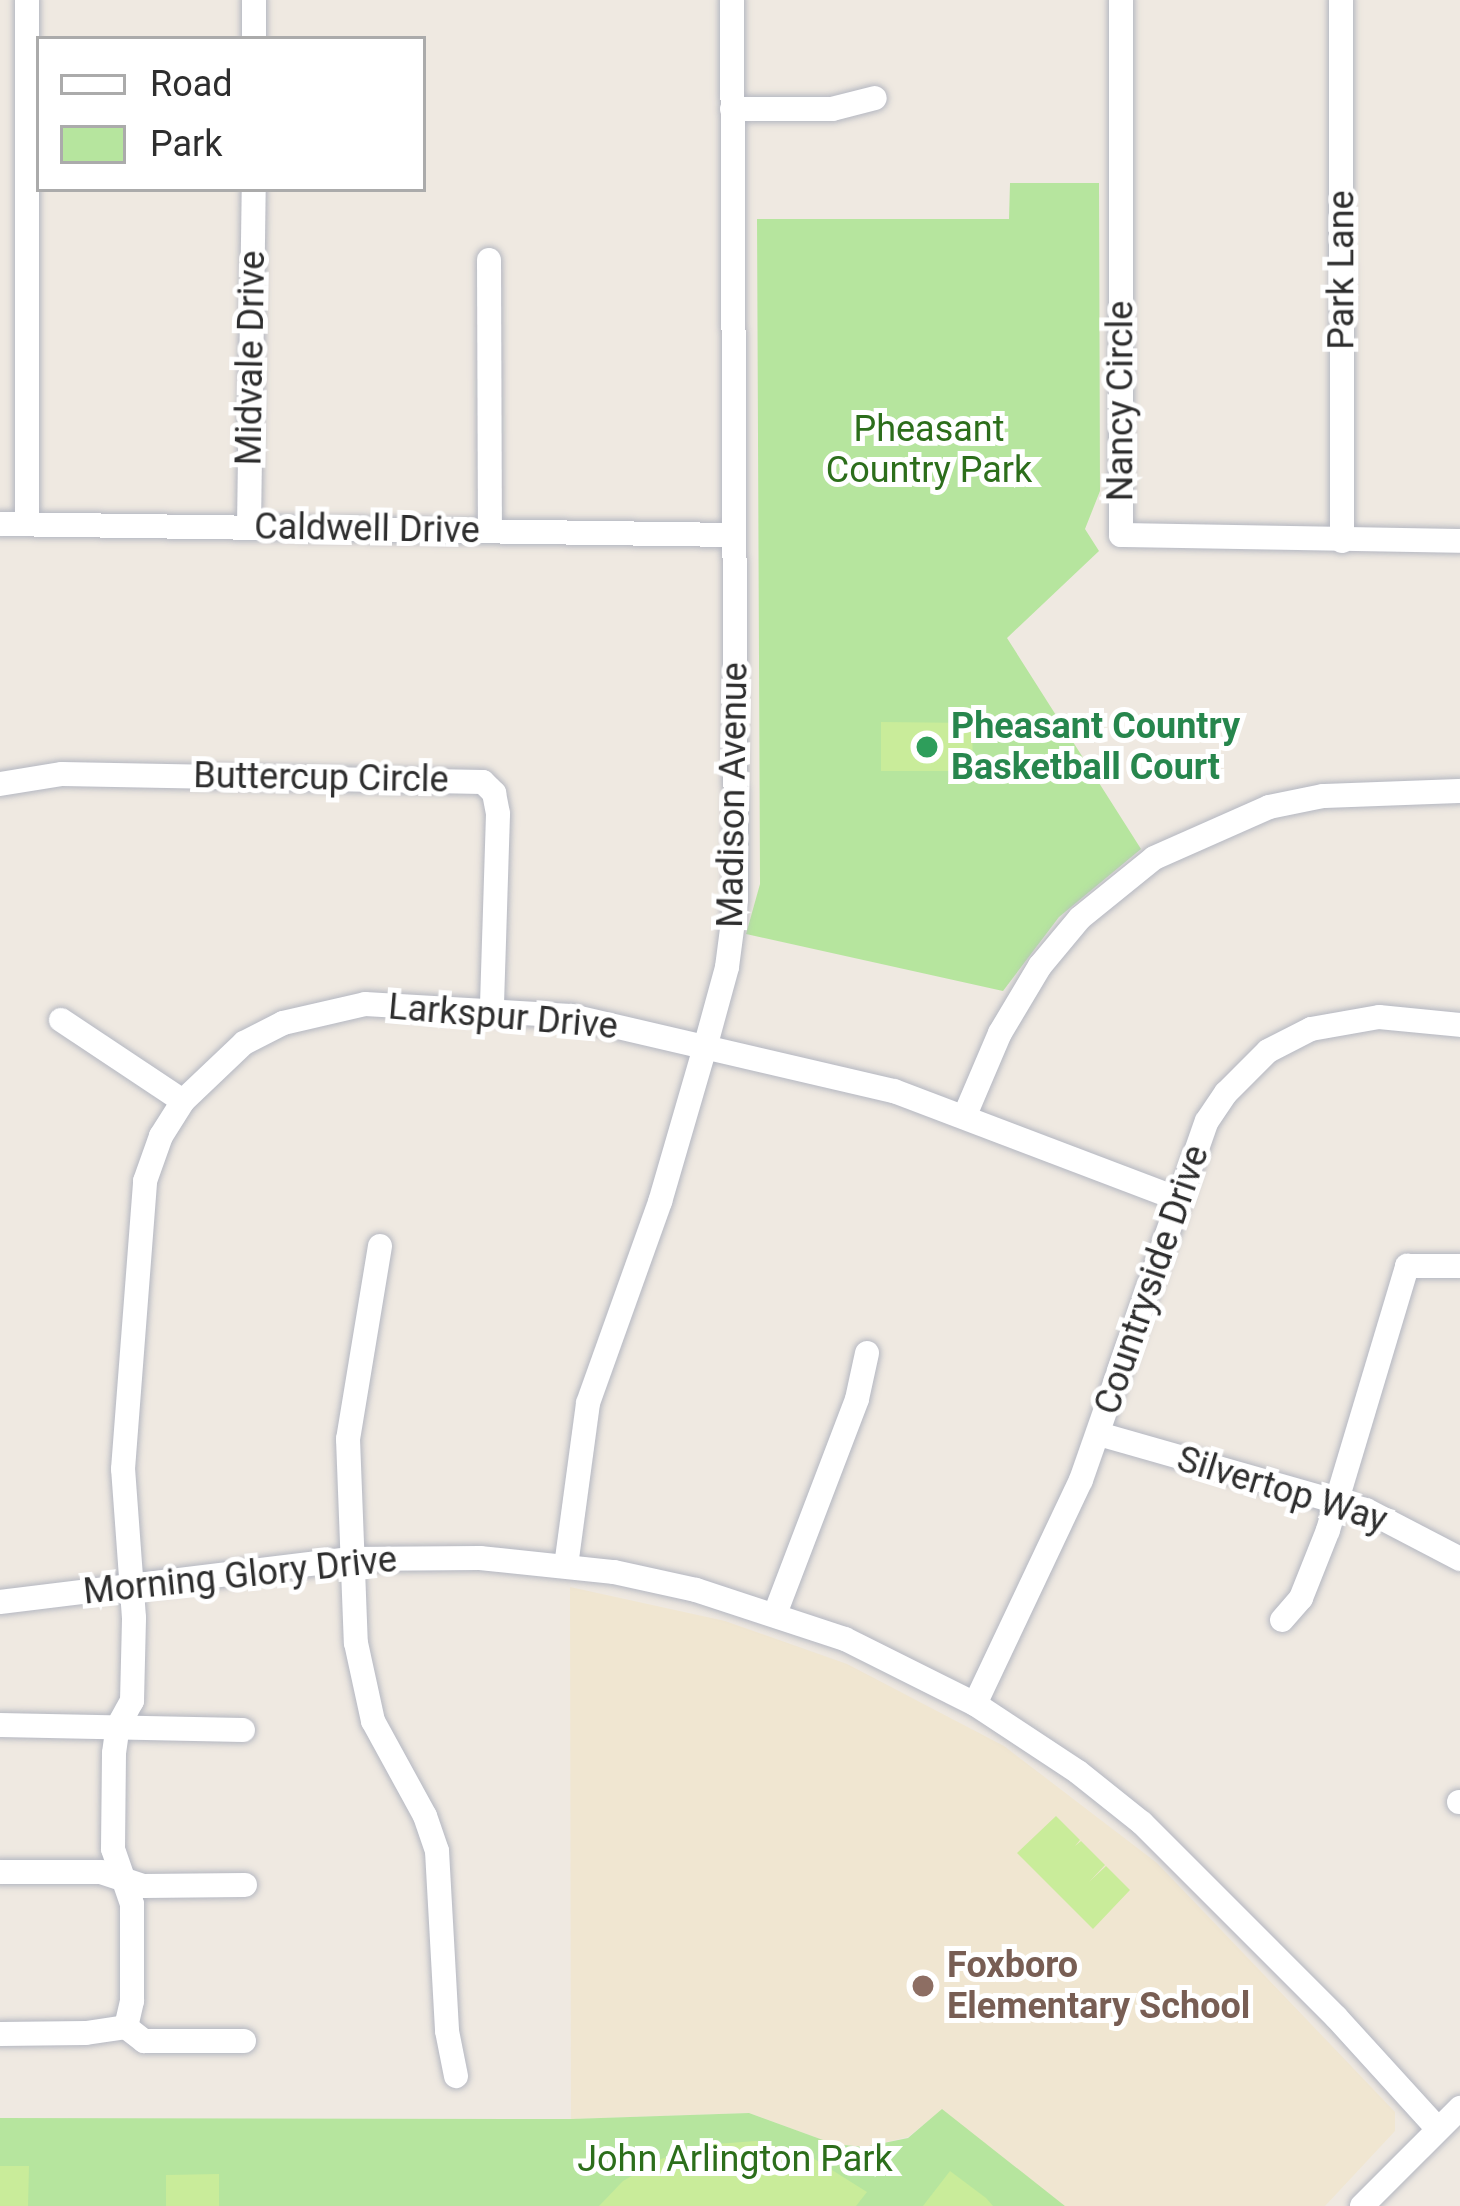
<!DOCTYPE html>
<html>
<head>
<meta charset="utf-8">
<style>
  body { margin:0 }
  #map { position:relative; width:1460px; height:2206px; overflow:hidden; background:#efe9e1; font-family:Roboto,sans-serif }
  div>[style] { position:absolute }
  .education>* { inset:0; background:#f0e6d1 }
  .green>* { inset:0; background:#b6e59e }
  .pitch>* { inset:0; background:#c9ec9a }
  .roads { filter:drop-shadow(0 0 3px #b4b7c1) drop-shadow(0 0 3px #b4b7c1) }
  .minor>* { height:24px; margin:-12px; padding:0 12px; transform-origin:12px; border-radius:12px; background:#fff }
  .dots>* { width:33px; height:33px; translate:-50% -50%; box-sizing:border-box; border:6px solid #fff; border-radius:50% }
  span { translate:-50% -50%; white-space:nowrap; text-align:center; line-height:1.15; -webkit-text-stroke:10px #fff; paint-order:stroke }
  .street-label { font-size:36px; color:#2e2e2e }
  .park-label { font-size:36px; color:#2c6e1b }
  .leisure-label { font-size:36px; color:#27864d; font-weight:700 }
  .left { translate:0 -50%; text-align:left }
  .education-label { font-size:36px; color:#785e54; font-weight:700 }
  .legend { position:absolute; left:36px; top:36px; width:390px; height:156px; box-sizing:border-box; background:#fff; border:3px solid #ababab; margin:0; padding:15px 21px; list-style:none; font-size:36px; color:#2e2e2e }
  .legend li { display:flex; align-items:center; gap:24px; height:60px }
  .legend b { width:60px; border:3px solid #ababab }
</style>
</head>
<body>
<div id="map">
  <div class="education">
    <i style="clip-path:polygon(570px 1587px,725px 1621px,847px 1664px,1004px 1746px,1157px 1863px,1395px 2112px,1395px 2131px,1325px 2206px,1065px 2206px,942px 2110px,908px 2137px,864px 2147px,834px 2144px,749px 2113px,571px 2119px)"></i>
  </div>
  <div class="green">
    <i style="clip-path:polygon(1010px 183px,1099px 183px,1100px 491px,1085px 529px,1099px 551px,1007px 638px,1141px 849px,1059px 917px,1003px 991px,746px 934px,760px 884px,757px 219px,1009px 219px)"></i>
    <i style="clip-path:polygon(942px 2109px,1065px 2206px,0 2206px,0 2118px,571px 2119px,749px 2113px,834px 2144px,864px 2147px,908px 2138px)"></i>
  </div>
  <div class="pitch">
    <i style="clip-path:polygon(881px 722px,972px 723px,973px 771px,881px 771px)"></i>
    <i style="clip-path:polygon(1056px 1816px,1080px 1840px,1075px 1846px,1081px 1841px,1105px 1865px,1089px 1882px,1106px 1866px,1130px 1890px,1093px 1929px,1017px 1853px)"></i>
    <i style="clip-path:polygon(756px 2141px,808px 2155px,867px 2192px,856px 2206px,599px 2206px,623px 2181px,661px 2159px,702px 2145px)"></i>
    <i style="clip-path:polygon(0 2166px,29px 2166px,28px 2206px,0 2206px)"></i>
    <i style="clip-path:polygon(950px 2171px,986px 2198px,993px 2206px,923px 2206px)"></i>
    <i style="clip-path:polygon(219px 2174px,219px 2206px,166px 2206px,166px 2175px)"></i>
  </div>
  <div class="roads">
    <div class="minor">
      <i style="left:27px;top:0;width:524px;rotate:90deg"></i>
      <i style="left:254px;top:0;width:39px;rotate:90deg"></i>
      <i style="left:1121px;top:0;width:535px;rotate:90deg"></i>
      <i style="left:1121px;top:535px;width:339px;rotate:1deg"></i>
      <i style="left:1341px;top:0;width:541px;rotate:89.89deg"></i>
      <i style="left:732px;top:109px;width:100px"></i>
      <i style="left:832px;top:109px;width:44px;rotate:-14.3deg"></i>
      <i style="left:489px;top:260px;width:271px;rotate:89.8deg"></i>
      <i style="left:0;top:524px;width:734px;rotate:0.86deg"></i>
      <i style="left:249px;top:527px;width:338px;rotate:-89.2deg"></i>
      <i style="left:0;top:784px;width:63px;rotate:-9.2deg"></i>
      <i style="left:62px;top:774px;width:421px;rotate:1.1deg"></i>
      <i style="left:483px;top:782px;width:16px;rotate:45deg"></i>
      <i style="left:494px;top:793px;width:21px;rotate:79deg"></i>
      <i style="left:498px;top:814px;width:195px;rotate:91.8deg"></i>
      <i style="left:61px;top:1020px;width:146px;rotate:33.6deg"></i>
      <i style="left:965px;top:1115px;width:89px;rotate:-66.9deg"></i>
      <i style="left:1000px;top:1033px;width:78px;rotate:-59.2deg"></i>
      <i style="left:1040px;top:966px;width:62px;rotate:-50.2deg"></i>
      <i style="left:1080px;top:918px;width:95px;rotate:-39deg"></i>
      <i style="left:1154px;top:858px;width:126px;rotate:-23.9deg"></i>
      <i style="left:1269px;top:807px;width:55px;rotate:-11.5deg"></i>
      <i style="left:1323px;top:796px;width:137px;rotate:-2.1deg"></i>
      <i style="left:380px;top:1246px;width:196px;rotate:99.4deg"></i>
      <i style="left:348px;top:1439px;width:204px;rotate:87.8deg"></i>
      <i style="left:356px;top:1643px;width:80px;rotate:77.7deg"></i>
      <i style="left:373px;top:1721px;width:108px;rotate:61.3deg"></i>
      <i style="left:425px;top:1816px;width:37px;rotate:71deg"></i>
      <i style="left:437px;top:1851px;width:180px;rotate:86.8deg"></i>
      <i style="left:447px;top:2031px;width:46px;rotate:78.7deg"></i>
      <i style="left:1099px;top:1434px;width:278px;rotate:15.9deg"></i>
      <i style="left:1366px;top:1510px;width:106px;rotate:27.5deg"></i>
      <i style="left:566px;top:1566px;width:164px;rotate:-82.3deg"></i>
      <i style="left:588px;top:1403px;width:214px;rotate:-70.3deg"></i>
      <i style="left:660px;top:1202px;width:165px;rotate:-73.8deg"></i>
      <i style="left:706px;top:1044px;width:80px;rotate:-74.7deg"></i>
      <i style="left:727px;top:967px;width:69px;rotate:-82.5deg"></i>
      <i style="left:736px;top:899px;width:899px;rotate:-90.25deg"></i>
      <i style="left:0;top:1602px;width:353px;rotate:-7deg"></i>
      <i style="left:350px;top:1559px;width:130px;rotate:-0.4deg"></i>
      <i style="left:480px;top:1558px;width:135px;rotate:6deg"></i>
      <i style="left:614px;top:1572px;width:84px;rotate:12.4deg"></i>
      <i style="left:696px;top:1590px;width:157px;rotate:18.2deg"></i>
      <i style="left:845px;top:1639px;width:145px;rotate:26.6deg"></i>
      <i style="left:975px;top:1704px;width:123px;rotate:33.4deg"></i>
      <i style="left:1078px;top:1772px;width:82px;rotate:38.6deg"></i>
      <i style="left:1142px;top:1823px;width:274px;rotate:45deg"></i>
      <i style="left:1336px;top:2017px;width:151px;rotate:47.7deg"></i>
      <i style="left:775px;top:1614px;width:230px;rotate:-69.1deg"></i>
      <i style="left:857px;top:1399px;width:47px;rotate:-77.7deg"></i>
      <i style="left:1282px;top:1620px;width:29px;rotate:-49deg"></i>
      <i style="left:1301px;top:1598px;width:73px;rotate:-68.3deg"></i>
      <i style="left:1328px;top:1530px;width:276px;rotate:-73.3deg"></i>
      <i style="left:1407px;top:1266px;width:53px"></i>
      <i style="left:975px;top:1704px;width:248px;rotate:-64.7deg"></i>
      <i style="left:1081px;top:1480px;width:380px;rotate:-70.7deg"></i>
      <i style="left:1207px;top:1121px;width:34px;rotate:-56deg"></i>
      <i style="left:1226px;top:1093px;width:59px;rotate:-45deg"></i>
      <i style="left:1268px;top:1051px;width:48px;rotate:-27.1deg"></i>
      <i style="left:1311px;top:1029px;width:69px;rotate:-10deg"></i>
      <i style="left:1379px;top:1017px;width:81px;rotate:5.6deg"></i>
      <i style="left:0;top:1725px;width:243px;rotate:1.2deg"></i>
      <i style="left:1459px;top:1802px;width:1px"></i>
      <i style="left:0;top:1872px;width:101px"></i>
      <i style="left:101px;top:1872px;width:44px;rotate:18.4deg"></i>
      <i style="left:143px;top:1886px;width:102px;rotate:-0.6deg"></i>
      <i style="left:126px;top:2027px;width:27px;rotate:-77deg"></i>
      <i style="left:132px;top:2001px;width:97px;rotate:-90deg"></i>
      <i style="left:132px;top:1904px;width:58px;rotate:-109.1deg"></i>
      <i style="left:113px;top:1849px;width:96px;rotate:-89.4deg"></i>
      <i style="left:114px;top:1753px;width:27px;rotate:-82deg"></i>
      <i style="left:118px;top:1726px;width:29px;rotate:-61deg"></i>
      <i style="left:132px;top:1701px;width:83px;rotate:-88.6deg"></i>
      <i style="left:134px;top:1618px;width:149px;rotate:-94.2deg"></i>
      <i style="left:123px;top:1469px;width:289px;rotate:-85.6deg"></i>
      <i style="left:145px;top:1181px;width:48px;rotate:-70.4deg"></i>
      <i style="left:161px;top:1136px;width:41px;rotate:-57.8deg"></i>
      <i style="left:183px;top:1101px;width:84px;rotate:-43.6deg"></i>
      <i style="left:244px;top:1043px;width:44px;rotate:-27.1deg"></i>
      <i style="left:283px;top:1023px;width:84px;rotate:-13deg"></i>
      <i style="left:365px;top:1004px;width:206px;rotate:3.3deg"></i>
      <i style="left:571px;top:1016px;width:332px;rotate:13.1deg"></i>
      <i style="left:894px;top:1091px;width:304px;rotate:20.8deg"></i>
      <i style="left:0;top:2034px;width:86px;rotate:-0.7deg"></i>
      <i style="left:86px;top:2033px;width:40px;rotate:-8.5deg"></i>
      <i style="left:126px;top:2027px;width:23px;rotate:38deg"></i>
      <i style="left:144px;top:2041px;width:100px"></i>
      <i style="left:1362px;top:2206px;width:139px;rotate:-45deg"></i>
    </div>
  </div>
  <div class="dots">
    <i style="left:927px;top:747px;background:#2e9e5b"></i>
    <i style="left:923px;top:1986px;background:#8d6e63"></i>
  </div>
  <div class="street-label">
    <span style="left:1342px;top:270px;rotate:-90deg">Park Lane</span>
    <span style="left:251px;top:358px;rotate:-89deg">Midvale Drive</span>
    <span style="left:1121px;top:401px;rotate:-90deg">Nancy Circle</span>
    <span style="left:367px;top:529px;rotate:1deg">Caldwell Drive</span>
    <span style="left:321px;top:778px;rotate:1deg">Buttercup Circle</span>
    <span style="left:733px;top:795px;rotate:-89deg">Madison Avenue</span>
    <span style="left:503px;top:1017px;rotate:5deg">Larkspur Drive</span>
    <span style="left:1152px;top:1280px;rotate:-71deg">Countryside Drive</span>
    <span style="left:1282px;top:1490px;rotate:17deg">Silvertop Way</span>
    <span style="left:240px;top:1576px;rotate:-6deg">Morning Glory Drive</span>
  </div>
  <div class="park-label">
    <span style="left:929px;top:450px">Pheasant<br>Country Park</span>
    <span style="left:735px;top:2160px">John Arlington Park</span>
  </div>
  <div class="leisure-label">
    <span class="left" style="left:951px;top:747px">Pheasant Country<br>Basketball Court</span>
  </div>
  <div class="education-label">
    <span class="left" style="left:947px;top:1986px">Foxboro<br>Elementary School</span>
  </div>
  <ul class="legend">
  <li><b style="height:15px;background:#fff"></b>Road</li>
  <li><b style="height:33px;background:#b6e59e"></b>Park</li>
  </ul>
</div>
</body>
</html>
